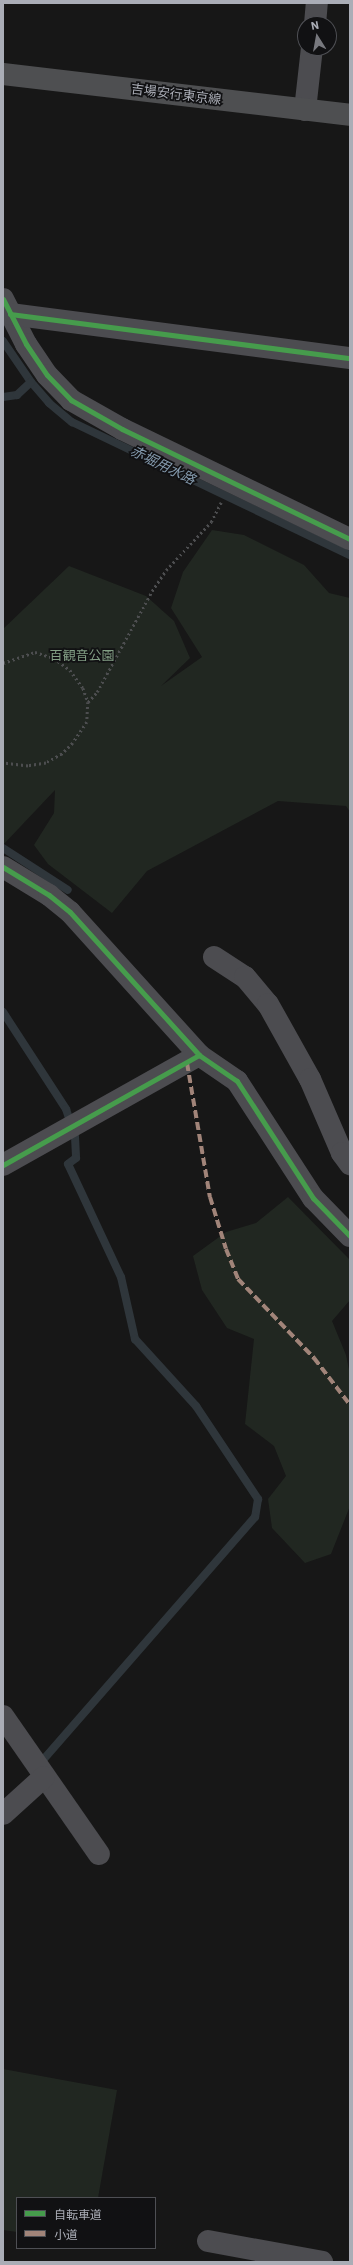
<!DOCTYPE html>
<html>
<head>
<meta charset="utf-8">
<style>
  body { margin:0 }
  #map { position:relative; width:353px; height:2265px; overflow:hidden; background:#171717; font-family:"IBM Plex Sans","Noto Sans JP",sans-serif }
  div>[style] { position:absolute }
  .green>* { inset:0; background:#212721 }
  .stream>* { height:8px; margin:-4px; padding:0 4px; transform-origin:4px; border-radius:4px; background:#2f363b }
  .path>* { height:2.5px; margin-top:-1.25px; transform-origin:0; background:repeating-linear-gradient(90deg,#4d4e50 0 2px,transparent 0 5px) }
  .minor>* { height:22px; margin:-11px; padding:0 11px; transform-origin:11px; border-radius:11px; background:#4c4c50 }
  .major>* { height:22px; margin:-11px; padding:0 11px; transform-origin:11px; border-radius:11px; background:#4e4f51 }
  .quiet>* { height:4px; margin-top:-2px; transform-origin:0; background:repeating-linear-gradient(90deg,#a18479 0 8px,transparent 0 12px) }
  .cycleway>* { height:5px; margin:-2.5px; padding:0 2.5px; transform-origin:2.5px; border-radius:2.5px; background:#469c4c }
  span { translate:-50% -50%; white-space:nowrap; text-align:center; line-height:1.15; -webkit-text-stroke:3.5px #111113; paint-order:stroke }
  .street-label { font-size:13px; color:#aaadb6 }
  .park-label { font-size:13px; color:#839f85 }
  .water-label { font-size:14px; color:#849aad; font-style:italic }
  .frame { position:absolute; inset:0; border:4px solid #aaadb6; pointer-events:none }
  .legend { position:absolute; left:16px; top:2197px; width:140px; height:52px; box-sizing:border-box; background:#111113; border:1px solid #4e4f54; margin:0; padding:5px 7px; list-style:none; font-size:12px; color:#aaadb6 }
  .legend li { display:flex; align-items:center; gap:8px; height:20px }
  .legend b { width:20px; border:1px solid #4e4f54 }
  .north { position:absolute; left:297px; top:16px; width:40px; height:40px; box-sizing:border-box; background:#111113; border:1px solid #4e4f54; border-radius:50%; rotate:349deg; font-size:11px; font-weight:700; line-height:16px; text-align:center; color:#aaadb6 }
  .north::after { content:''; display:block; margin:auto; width:14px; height:18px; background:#77787e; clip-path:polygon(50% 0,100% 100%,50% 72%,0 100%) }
</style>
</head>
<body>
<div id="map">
  <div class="green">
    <i style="clip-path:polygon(212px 530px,244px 535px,304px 565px,329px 593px,350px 598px,350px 812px,346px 806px,278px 801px,147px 871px,112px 913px,48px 864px,34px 845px,54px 813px,55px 790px,3px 845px,3px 629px,69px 566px,146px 596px,174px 621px,190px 658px,161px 686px,202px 657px,171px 608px,183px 572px)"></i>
    <i style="clip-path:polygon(288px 1197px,350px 1260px,350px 1300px,332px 1321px,346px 1355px,350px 1375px,350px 1506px,331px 1554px,305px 1563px,272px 1528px,268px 1499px,286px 1476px,274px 1446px,245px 1424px,254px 1339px,227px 1328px,202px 1290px,193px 1256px,226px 1232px,256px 1223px)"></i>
    <i style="clip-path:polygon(3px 2069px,117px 2090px,98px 2198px,17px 2198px,17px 2232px,3px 2230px)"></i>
  </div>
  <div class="stream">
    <i style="left:3px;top:341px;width:50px;rotate:55.7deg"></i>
    <i style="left:31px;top:382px;width:28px;rotate:49deg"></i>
    <i style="left:49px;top:403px;width:30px;rotate:40deg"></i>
    <i style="left:72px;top:422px;width:308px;rotate:25.6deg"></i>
    <i style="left:3px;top:397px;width:14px;rotate:-8deg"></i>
    <i style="left:17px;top:395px;width:19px;rotate:-43deg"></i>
    <i style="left:3px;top:848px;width:77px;rotate:32.9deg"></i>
    <i style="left:3px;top:1012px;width:116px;rotate:57deg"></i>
    <i style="left:66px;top:1109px;width:29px;rotate:72deg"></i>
    <i style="left:75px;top:1137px;width:21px;rotate:87deg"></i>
    <i style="left:76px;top:1158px;width:10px;rotate:143deg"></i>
    <i style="left:68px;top:1164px;width:125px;rotate:64.9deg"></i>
    <i style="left:121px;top:1277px;width:64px;rotate:77.3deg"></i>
    <i style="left:135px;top:1339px;width:91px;rotate:47.7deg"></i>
    <i style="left:196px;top:1406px;width:112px;rotate:56.3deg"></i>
    <i style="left:258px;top:1499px;width:18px;rotate:99deg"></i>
    <i style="left:255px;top:1517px;width:322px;rotate:131.1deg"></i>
  </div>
  <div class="path">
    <i style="left:3px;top:663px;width:34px;rotate:-19deg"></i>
    <i style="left:35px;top:652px;width:20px;rotate:18deg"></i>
    <i style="left:54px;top:658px;width:20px;rotate:37deg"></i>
    <i style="left:70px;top:670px;width:22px;rotate:54deg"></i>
    <i style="left:83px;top:688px;width:15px;rotate:70deg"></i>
    <i style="left:88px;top:702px;width:20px;rotate:93deg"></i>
    <i style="left:87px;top:722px;width:25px;rotate:124deg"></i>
    <i style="left:73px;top:743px;width:16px;rotate:135deg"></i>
    <i style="left:62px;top:754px;width:18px;rotate:151deg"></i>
    <i style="left:46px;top:763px;width:18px;rotate:171deg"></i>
    <i style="left:28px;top:766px;width:25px;rotate:-173deg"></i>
    <i style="left:88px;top:702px;width:13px;rotate:-48deg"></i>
    <i style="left:97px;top:692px;width:115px;rotate:-61.4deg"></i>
    <i style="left:152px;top:591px;width:25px;rotate:-56deg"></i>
    <i style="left:166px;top:570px;width:66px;rotate:-46.8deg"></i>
    <i style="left:211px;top:522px;width:22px;rotate:-63deg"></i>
  </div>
  <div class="minor">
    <i style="left:315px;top:24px;width:21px;rotate:-85deg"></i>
    <i style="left:305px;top:110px;width:62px;rotate:-83.6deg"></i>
    <i style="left:3px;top:299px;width:51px;rotate:62.9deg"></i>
    <i style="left:26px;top:344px;width:37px;rotate:56deg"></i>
    <i style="left:47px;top:375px;width:35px;rotate:46deg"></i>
    <i style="left:71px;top:400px;width:59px;rotate:29.6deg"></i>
    <i style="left:122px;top:429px;width:253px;rotate:25.8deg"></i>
    <i style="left:10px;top:314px;width:343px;rotate:7.4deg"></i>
    <i style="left:3px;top:867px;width:54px;rotate:31.3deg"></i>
    <i style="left:49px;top:895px;width:27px;rotate:39deg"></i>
    <i style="left:70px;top:912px;width:193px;rotate:47.9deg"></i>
    <i style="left:199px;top:1055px;width:46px;rotate:34.4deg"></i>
    <i style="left:237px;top:1081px;width:140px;rotate:57deg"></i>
    <i style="left:313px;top:1198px;width:53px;rotate:45.8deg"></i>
    <i style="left:214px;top:957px;width:37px;rotate:33deg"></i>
    <i style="left:245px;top:977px;width:35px;rotate:50deg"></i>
    <i style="left:268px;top:1004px;width:86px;rotate:60.8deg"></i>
    <i style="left:310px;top:1079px;width:81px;rotate:66.6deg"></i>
    <i style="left:342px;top:1153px;width:14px;rotate:54deg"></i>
    <i style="left:3px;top:1165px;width:225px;rotate:-29.3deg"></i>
    <i style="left:3px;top:1716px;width:168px;rotate:55.2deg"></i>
    <i style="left:3px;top:1814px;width:55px;rotate:-42.1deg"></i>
    <i style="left:208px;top:2241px;width:116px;rotate:10.4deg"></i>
  </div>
  <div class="major">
    <i style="left:3px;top:74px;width:349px;rotate:6.7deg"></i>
  </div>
  <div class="quiet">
    <i style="left:187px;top:1063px;width:136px;rotate:80.3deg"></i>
    <i style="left:210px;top:1197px;width:54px;rotate:72.9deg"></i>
    <i style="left:226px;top:1249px;width:32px;rotate:68deg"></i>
    <i style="left:238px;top:1279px;width:110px;rotate:46.1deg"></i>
    <i style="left:314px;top:1358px;width:59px;rotate:52.5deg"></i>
  </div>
  <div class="cycleway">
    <i style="left:3px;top:299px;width:51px;rotate:62.9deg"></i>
    <i style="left:26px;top:344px;width:37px;rotate:56deg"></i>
    <i style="left:47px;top:375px;width:35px;rotate:46deg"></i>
    <i style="left:71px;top:400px;width:59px;rotate:29.6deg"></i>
    <i style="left:122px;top:429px;width:253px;rotate:25.8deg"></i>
    <i style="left:10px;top:314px;width:343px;rotate:7.4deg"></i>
    <i style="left:3px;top:867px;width:54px;rotate:31.3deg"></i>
    <i style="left:49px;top:895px;width:27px;rotate:39deg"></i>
    <i style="left:70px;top:912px;width:193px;rotate:47.9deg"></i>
    <i style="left:199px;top:1055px;width:46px;rotate:34.4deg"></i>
    <i style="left:237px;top:1081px;width:140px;rotate:57deg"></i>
    <i style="left:313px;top:1198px;width:53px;rotate:45.8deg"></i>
    <i style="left:3px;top:1165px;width:225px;rotate:-29.3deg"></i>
  </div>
  <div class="street-label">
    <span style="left:176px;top:95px;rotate:7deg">吉場安行東京線</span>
  </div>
  <div class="park-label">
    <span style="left:82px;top:656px">百観音公園</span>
  </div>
  <div class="water-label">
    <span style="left:163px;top:465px;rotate:26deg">赤堀用水路</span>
  </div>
  <div class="frame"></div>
  <ul class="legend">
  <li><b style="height:5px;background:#469c4c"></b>自転車道</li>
  <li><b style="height:5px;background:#a18479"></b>小道</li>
  </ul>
  <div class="north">N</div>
</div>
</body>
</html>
